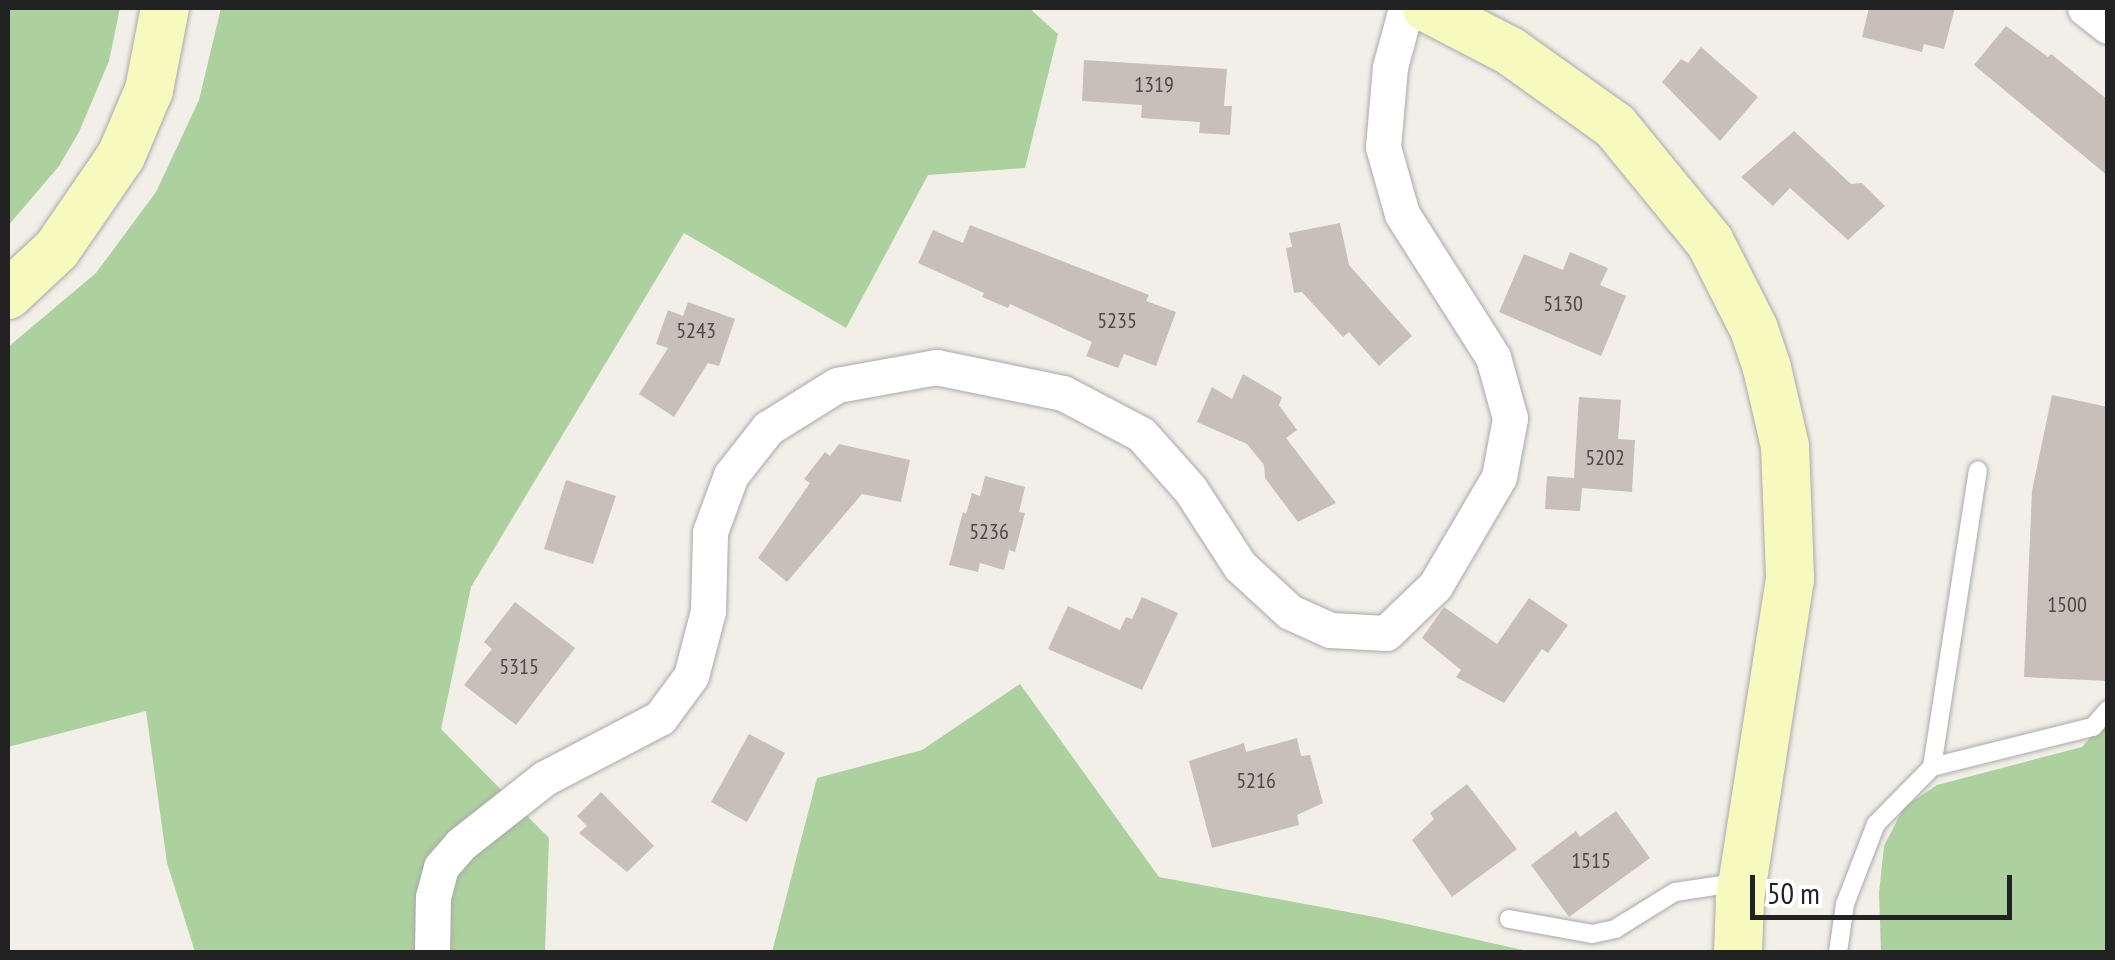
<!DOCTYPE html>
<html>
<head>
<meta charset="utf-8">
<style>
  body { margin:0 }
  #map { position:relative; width:2115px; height:960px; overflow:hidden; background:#f2efe9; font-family:"PT Sans Narrow",sans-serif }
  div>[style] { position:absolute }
  .forest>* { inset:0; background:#add19e }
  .building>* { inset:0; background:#c7bfb8 }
  .roads { filter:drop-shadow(0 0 2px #a9a9a9) drop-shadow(0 0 2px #a9a9a9) }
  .service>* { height:18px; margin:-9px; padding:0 9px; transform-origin:9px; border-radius:9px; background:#fff }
  .minor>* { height:35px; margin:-17.5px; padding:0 17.5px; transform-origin:17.5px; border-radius:17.5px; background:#fff }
  .secondary>* { height:48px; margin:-24px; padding:0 24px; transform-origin:24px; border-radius:24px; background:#f7fabf }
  span { translate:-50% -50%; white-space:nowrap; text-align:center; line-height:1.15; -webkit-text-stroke:8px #fff; paint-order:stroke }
  .number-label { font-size:22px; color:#4b4948 }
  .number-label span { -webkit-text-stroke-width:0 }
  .frame { position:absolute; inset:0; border:10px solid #222; pointer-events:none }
  .scale { position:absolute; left:1750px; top:875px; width:262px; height:45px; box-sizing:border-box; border:5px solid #222; border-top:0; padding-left:12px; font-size:30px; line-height:35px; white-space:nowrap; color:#222; -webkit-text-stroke:8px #fff; paint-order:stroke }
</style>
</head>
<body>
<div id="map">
  <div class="forest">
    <i style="clip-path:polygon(8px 8px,120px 8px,109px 61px,79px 132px,59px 166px,8px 226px)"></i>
    <i style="clip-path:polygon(221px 8px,1029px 8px,1058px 34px,1025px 168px,928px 175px,846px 328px,684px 233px,471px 587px,441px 729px,549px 838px,545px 952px,195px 952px,167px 863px,146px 711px,8px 747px,8px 347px,96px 273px,156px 192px,199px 100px)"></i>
    <i style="clip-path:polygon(1020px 684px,1159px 877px,1380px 918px,1531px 952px,772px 952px,817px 778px,922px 750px)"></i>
    <i style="clip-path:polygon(2107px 719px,2107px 952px,1881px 952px,1879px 893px,1884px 846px,1904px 807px,1937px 785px,2082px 747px)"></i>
  </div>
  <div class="building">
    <i style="clip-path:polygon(1869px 8px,1955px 8px,1944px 49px,1924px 44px,1922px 52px,1862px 37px)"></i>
    <i style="clip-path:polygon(2006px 26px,2048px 57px,2051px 54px,2108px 100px,2108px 176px,1974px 65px)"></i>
    <i style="clip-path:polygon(1701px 47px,1758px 97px,1720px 141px,1662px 82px,1681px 59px,1688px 63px)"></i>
    <i style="clip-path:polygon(1084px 60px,1227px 69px,1224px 106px,1232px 106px,1230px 135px,1199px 133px,1200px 122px,1141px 118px,1142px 105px,1082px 101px)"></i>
    <i style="clip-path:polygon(1794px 131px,1851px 184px,1862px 183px,1885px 206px,1848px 240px,1790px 188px,1773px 206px,1741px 177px)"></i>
    <i style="clip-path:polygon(1340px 223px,1349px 265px,1412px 336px,1379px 366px,1349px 332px,1343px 337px,1302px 292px,1294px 293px,1286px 248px,1292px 247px,1289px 233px)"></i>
    <i style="clip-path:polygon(970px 225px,1149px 295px,1146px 301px,1176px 312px,1156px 366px,1124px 354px,1118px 368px,1086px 356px,1092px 342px,1010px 304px,1008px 308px,982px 297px,984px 293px,918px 263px,933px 230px,963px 243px)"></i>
    <i style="clip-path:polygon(1570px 252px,1608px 268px,1600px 285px,1626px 296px,1601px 356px,1499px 312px,1524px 254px,1563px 270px)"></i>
    <i style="clip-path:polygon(688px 302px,735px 319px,719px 366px,708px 363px,674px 417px,639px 394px,668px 348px,656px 344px,668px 310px,683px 316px)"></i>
    <i style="clip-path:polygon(1243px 374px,1282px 397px,1279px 405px,1297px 430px,1286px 438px,1336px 503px,1298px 522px,1265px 478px,1264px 465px,1247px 444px,1197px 422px,1212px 387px,1232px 399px)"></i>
    <i style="clip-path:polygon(2052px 395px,2108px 407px,2108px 681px,2024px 677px,2032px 491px)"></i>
    <i style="clip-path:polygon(1579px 397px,1621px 400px,1618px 439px,1635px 440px,1632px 492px,1582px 488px,1580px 511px,1545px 509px,1547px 476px,1574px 478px)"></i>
    <i style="clip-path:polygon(839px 444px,910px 460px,901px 502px,862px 494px,787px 582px,758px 558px,810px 483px,804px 479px,825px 452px,830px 456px)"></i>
    <i style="clip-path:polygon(985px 476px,1025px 487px,1019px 512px,1025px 513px,1015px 552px,1009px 550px,1004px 570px,980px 563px,978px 572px,949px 565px,963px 512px,966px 514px,972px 493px,980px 496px)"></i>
    <i style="clip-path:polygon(566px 480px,616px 496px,593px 564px,544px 549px)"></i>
    <i style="clip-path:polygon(1142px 597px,1178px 613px,1142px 690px,1048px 649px,1068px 606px,1120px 630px,1126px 617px,1132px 619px)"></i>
    <i style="clip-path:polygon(1529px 598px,1568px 625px,1548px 653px,1542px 649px,1504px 703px,1456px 677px,1461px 670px,1422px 638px,1444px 607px,1497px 644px)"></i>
    <i style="clip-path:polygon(515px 602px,575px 648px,516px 725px,464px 685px,492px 649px,484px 642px)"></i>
    <i style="clip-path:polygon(749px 734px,785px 753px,747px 822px,711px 802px)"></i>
    <i style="clip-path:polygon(1297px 738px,1301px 756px,1310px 755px,1323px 803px,1297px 815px,1299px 825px,1212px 848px,1189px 761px,1244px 743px,1246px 752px)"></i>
    <i style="clip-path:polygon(1467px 784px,1517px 849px,1452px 897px,1412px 840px,1434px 819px,1430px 813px)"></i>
    <i style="clip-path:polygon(601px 792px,654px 846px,627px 872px,579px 833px,587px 826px,577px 816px)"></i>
    <i style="clip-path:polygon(1616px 811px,1650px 858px,1569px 917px,1531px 865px,1576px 831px,1580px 837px)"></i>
  </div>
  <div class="roads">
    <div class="service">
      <i style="left:1932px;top:767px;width:166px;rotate:-14deg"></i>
      <i style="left:2093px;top:727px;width:23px;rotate:-49deg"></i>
      <i style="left:1509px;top:919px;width:84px;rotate:10.2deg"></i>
      <i style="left:1592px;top:934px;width:24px;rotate:-12deg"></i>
      <i style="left:1615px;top:929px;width:70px;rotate:-31.7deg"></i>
      <i style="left:1675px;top:892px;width:68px;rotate:-8.5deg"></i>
      <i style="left:1838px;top:952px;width:49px;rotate:-81.7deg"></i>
      <i style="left:1845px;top:904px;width:86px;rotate:-68.8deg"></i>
      <i style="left:1876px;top:824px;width:80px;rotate:-45.5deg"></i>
      <i style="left:1932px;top:767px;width:300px;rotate:-81.2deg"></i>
    </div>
    <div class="minor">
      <i style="left:2085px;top:8px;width:29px;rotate:38deg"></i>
      <i style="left:432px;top:952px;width:55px;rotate:-89deg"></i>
      <i style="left:433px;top:897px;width:31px;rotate:-75deg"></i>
      <i style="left:441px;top:867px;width:30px;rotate:-49deg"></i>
      <i style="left:461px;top:844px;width:107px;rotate:-38.2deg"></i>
      <i style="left:545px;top:778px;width:130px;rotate:-27.6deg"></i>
      <i style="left:660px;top:718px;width:52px;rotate:-53.6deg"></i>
      <i style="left:691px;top:676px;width:67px;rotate:-75.3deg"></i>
      <i style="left:708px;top:611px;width:79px;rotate:-88.5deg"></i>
      <i style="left:710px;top:532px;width:61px;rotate:-69.8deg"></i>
      <i style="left:731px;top:475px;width:60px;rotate:-51.8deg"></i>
      <i style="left:768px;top:428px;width:81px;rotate:-31.9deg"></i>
      <i style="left:837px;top:385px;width:101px;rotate:-10.3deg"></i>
      <i style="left:936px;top:367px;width:130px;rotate:11.6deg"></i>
      <i style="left:1063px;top:393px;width:88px;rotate:27.7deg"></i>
      <i style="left:1141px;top:434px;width:74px;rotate:48.3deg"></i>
      <i style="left:1190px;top:489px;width:92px;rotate:57deg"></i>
      <i style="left:1240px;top:566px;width:68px;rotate:42.6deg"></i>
      <i style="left:1290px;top:612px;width:44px;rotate:24.2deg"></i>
      <i style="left:1330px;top:630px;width:56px;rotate:3.1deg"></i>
      <i style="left:1386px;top:633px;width:68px;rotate:-43.8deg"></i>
      <i style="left:1435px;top:586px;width:126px;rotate:-59.6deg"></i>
      <i style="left:1499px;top:477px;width:60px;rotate:-79.4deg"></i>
      <i style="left:1510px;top:418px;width:63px;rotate:-105.6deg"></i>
      <i style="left:1493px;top:357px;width:169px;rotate:-122.5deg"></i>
      <i style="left:1402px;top:214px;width:70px;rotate:-105.8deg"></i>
      <i style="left:1383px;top:147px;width:80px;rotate:-85deg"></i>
      <i style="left:1390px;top:67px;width:61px;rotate:-74.8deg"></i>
    </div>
    <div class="secondary">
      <i style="left:1427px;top:8px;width:93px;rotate:27.4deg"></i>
      <i style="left:1510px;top:51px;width:129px;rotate:35.5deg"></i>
      <i style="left:1615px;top:126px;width:150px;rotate:50.7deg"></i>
      <i style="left:1710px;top:242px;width:97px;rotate:63.2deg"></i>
      <i style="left:1754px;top:329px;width:41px;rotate:71.6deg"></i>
      <i style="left:1767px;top:368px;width:80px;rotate:77deg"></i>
      <i style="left:1785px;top:446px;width:133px;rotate:87.8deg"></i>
      <i style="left:1790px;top:579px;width:325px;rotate:98.9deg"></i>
      <i style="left:1740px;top:900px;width:52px;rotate:92.2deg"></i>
      <i style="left:8px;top:295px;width:67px;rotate:-43.2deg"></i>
      <i style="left:57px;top:249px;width:113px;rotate:-55.5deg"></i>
      <i style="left:121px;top:156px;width:72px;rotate:-67deg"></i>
      <i style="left:149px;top:90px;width:84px;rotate:-79deg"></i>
    </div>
  </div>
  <div class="number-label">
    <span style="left:1154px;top:85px">1319</span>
    <span style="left:1563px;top:304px">5130</span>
    <span style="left:1117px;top:321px">5235</span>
    <span style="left:696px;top:331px">5243</span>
    <span style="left:1605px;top:458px">5202</span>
    <span style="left:989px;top:532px">5236</span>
    <span style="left:2067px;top:605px">1500</span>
    <span style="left:519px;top:667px">5315</span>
    <span style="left:1256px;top:781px">5216</span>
    <span style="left:1591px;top:861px">1515</span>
  </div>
  <div class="frame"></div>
  <div class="scale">50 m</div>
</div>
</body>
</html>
